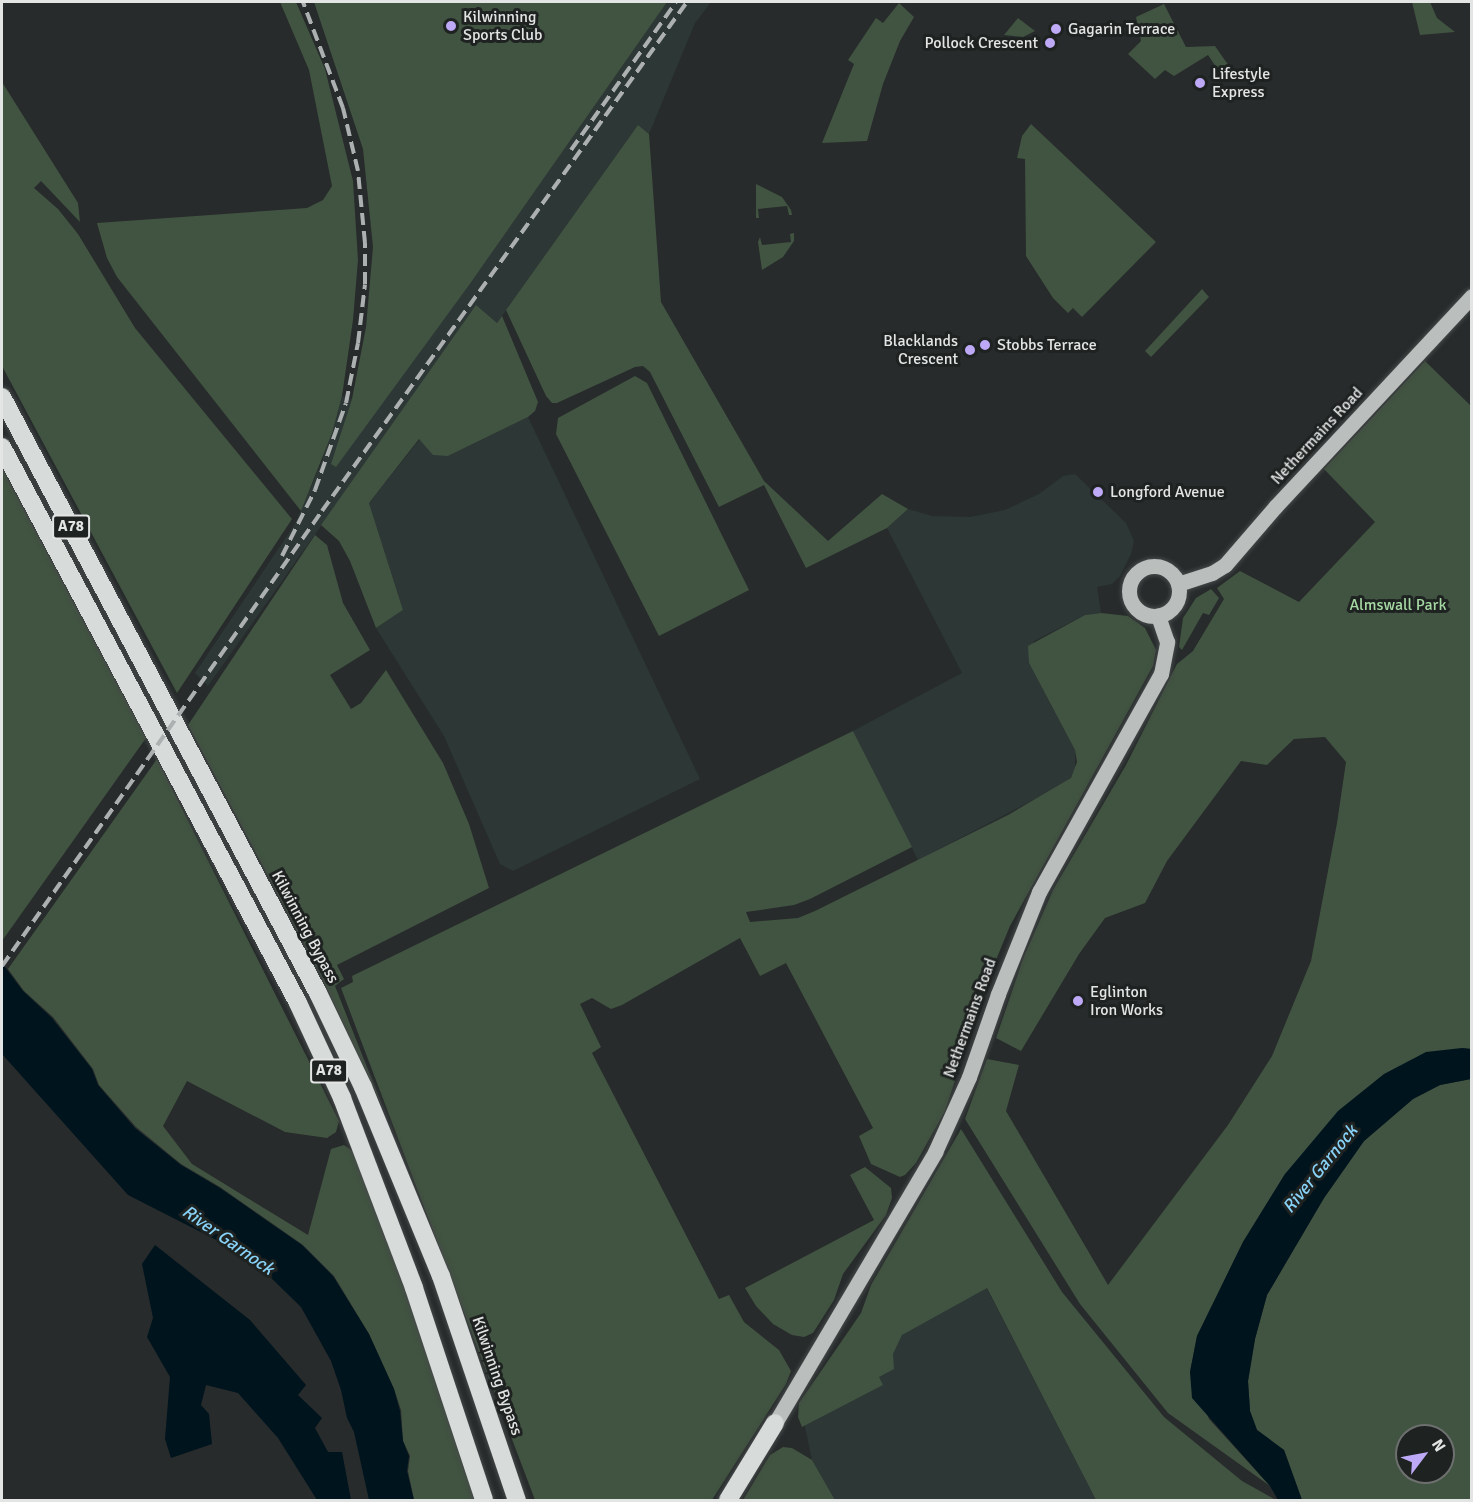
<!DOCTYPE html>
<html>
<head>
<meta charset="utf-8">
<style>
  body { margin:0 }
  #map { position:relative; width:1473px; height:1502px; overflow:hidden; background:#272b2b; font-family:Signika,sans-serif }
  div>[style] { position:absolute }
  .built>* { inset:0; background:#2c3736 }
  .green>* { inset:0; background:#415341 }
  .water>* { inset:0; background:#00141e }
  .roads { filter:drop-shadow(0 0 2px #454949) drop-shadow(0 0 2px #454949) }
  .major>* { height:15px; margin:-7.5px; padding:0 7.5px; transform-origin:7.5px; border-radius:7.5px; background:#babebc }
  .major>.ring { margin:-7.5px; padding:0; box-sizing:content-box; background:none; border:15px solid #babebc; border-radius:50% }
  .highway>* { height:18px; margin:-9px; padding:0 9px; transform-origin:9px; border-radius:9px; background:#d7dbd9 }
  .rail>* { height:4px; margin-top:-2px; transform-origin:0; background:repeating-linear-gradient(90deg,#adb0b0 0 12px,transparent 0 18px) }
  .dots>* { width:16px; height:16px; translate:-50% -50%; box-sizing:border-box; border:3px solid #1e2221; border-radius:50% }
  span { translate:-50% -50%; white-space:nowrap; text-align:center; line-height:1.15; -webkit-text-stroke:6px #1e2221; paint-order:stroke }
  .shield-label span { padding:2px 4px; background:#1e2221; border:2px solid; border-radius:4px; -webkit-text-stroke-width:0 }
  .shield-label { font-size:15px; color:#e3e5e5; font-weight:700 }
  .poi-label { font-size:16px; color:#e3e5e5 }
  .left { translate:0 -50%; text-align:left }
  .right { translate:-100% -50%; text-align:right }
  .street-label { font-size:16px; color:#e3e5e5 }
  .park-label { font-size:16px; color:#a5d8a3 }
  .water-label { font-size:18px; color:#88d2f7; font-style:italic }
  .frame { position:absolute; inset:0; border:3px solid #e3e5e5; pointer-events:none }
  .north { position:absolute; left:1395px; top:1424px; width:60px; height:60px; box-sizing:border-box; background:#1e2221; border:2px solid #6d706f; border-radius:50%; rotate:58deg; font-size:16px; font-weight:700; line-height:24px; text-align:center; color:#e3e5e5 }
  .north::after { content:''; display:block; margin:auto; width:21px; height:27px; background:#bda9f5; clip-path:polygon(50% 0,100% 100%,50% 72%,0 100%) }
</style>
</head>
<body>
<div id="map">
  <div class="built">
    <i style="clip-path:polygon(667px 2px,711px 2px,695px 23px,649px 134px,638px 125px,497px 323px,476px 306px,208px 686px,195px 673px,295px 524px,322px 461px,342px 396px,352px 399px,340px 437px,472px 281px)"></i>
    <i style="clip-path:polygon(528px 417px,700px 779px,513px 871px,500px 864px,444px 736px,376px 628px,403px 610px,369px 503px,420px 439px,448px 456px)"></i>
    <i style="clip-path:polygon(1075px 474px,1126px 523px,1134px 541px,1131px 554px,1120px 576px,1112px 584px,1097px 587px,1101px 613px,1085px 615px,1034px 641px,1029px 663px,1075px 750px,1075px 769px,1071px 778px,1062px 785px,918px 860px,853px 731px,962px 673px,887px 528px,908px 509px,932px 516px,970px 517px,1005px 510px,1039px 494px,1063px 476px)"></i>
    <i style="clip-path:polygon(984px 1283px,1096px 1500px,835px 1500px,812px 1460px,804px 1422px,845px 1358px)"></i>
  </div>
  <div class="green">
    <i style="clip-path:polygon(280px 2px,296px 2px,325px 69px,353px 181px,358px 260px,353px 320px,342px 396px,332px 433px,301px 511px,117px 277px,107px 258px,97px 223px,307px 208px,323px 200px,332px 186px,309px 70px)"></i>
    <i style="clip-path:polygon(314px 2px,667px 2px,472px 281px,336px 467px,331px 464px,352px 399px,366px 327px,373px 247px,363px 149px)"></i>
    <i style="clip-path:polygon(1412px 2px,1430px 2px,1437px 18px,1455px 32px,1420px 35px)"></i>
    <i style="clip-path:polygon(899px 3px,914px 17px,900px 41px,883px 84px,867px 141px,822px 143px,854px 64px,848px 60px,876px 18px,883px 23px)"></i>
    <i style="clip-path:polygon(1164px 4px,1186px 47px,1215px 46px,1236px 76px,1226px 82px,1208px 55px,1174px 76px,1165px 70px,1155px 79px,1128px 54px,1141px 41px,1136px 17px)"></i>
    <i style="clip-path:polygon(1018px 18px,1035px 31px,1023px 37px,1004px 35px)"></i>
    <i style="clip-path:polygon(2px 82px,78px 203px,80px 222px,41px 181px,34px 188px,58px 209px,78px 234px,135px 328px,292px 519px,177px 693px,2px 366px)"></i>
    <i style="clip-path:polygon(1031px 124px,1156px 242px,1082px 317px,1073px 308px,1068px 313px,1053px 298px,1026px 256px,1025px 159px,1017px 158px,1022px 136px)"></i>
    <i style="clip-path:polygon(638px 125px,649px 134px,661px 302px,764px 481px,828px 541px,882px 494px,908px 509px,887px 528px,806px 568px,764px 485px,719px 507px,650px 372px,643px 366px,635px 367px,557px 403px,552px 403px,546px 396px,506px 310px)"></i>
    <i style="clip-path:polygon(756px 184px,782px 197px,791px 210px,792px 215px,789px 215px,787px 206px,758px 209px,759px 218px,756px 218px)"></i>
    <i style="clip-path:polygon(794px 233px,794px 241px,783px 257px,762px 270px,758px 242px,760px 237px,762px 245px,791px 242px,790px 234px)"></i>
    <i style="clip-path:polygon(1202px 289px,1209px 297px,1151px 357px,1145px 351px)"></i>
    <i style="clip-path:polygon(476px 305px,497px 323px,502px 316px,538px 402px,535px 411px,528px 417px,448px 456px,433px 455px,419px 439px,369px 503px,403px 610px,376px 628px,350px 561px,339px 541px,321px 525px)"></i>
    <i style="clip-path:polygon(1425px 361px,1471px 406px,1471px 1049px,1462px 1048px,1285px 1174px,1243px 1242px,1197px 1336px,1190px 1372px,1209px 1419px,1270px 1486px,1168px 1413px,1080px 1304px,965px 1119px,987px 1059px,1019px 1065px,1006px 1111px,1108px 1285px,1228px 1125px,1272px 1056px,1311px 961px,1337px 823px,1346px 762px,1325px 737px,1294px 739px,1267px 765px,1241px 761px,1167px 861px,1145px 903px,1105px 918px,1079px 954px,1021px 1051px,996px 1038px,1023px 959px,1053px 890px,1126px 765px,1177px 664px,1193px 651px,1224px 599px,1217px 588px,1240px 571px,1299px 602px,1375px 522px,1324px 469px)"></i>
    <i style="clip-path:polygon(635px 376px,647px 383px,749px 590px,659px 636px,556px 434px,558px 418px)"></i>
    <i style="clip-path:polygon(2px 468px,146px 738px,2px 941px)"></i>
    <i style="clip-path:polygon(315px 535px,327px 545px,343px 603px,370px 650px,330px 675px,351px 709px,361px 703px,386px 670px,443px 763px,469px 824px,489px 888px,337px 965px,344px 979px,335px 986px,383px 1108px,320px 974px,188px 725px)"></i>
    <i style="clip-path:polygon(1211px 589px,1219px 598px,1209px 615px,1203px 613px,1182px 650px,1179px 647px,1183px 618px,1196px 598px)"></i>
    <i style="clip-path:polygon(1101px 613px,1128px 616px,1145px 628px,1156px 650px,1153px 666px,1010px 926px,991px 972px,945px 1111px,916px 1163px,905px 1175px,900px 1177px,871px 1164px,859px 1136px,873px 1128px,786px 963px,760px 976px,740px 938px,622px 1005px,611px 1009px,592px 998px,580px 1004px,601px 1047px,592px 1053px,719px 1299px,729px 1295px,744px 1322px,779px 1350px,791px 1371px,786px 1384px,712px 1500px,535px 1500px,341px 988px,353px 982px,352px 976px,853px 731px,912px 847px,810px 899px,794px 905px,746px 912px,750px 922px,798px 918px,815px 911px,1008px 815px,1071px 778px,1077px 762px,1075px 750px,1029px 663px,1028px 646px,1085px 615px)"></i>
    <i style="clip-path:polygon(157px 759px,339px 1121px,336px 1132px,327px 1138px,285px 1132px,187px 1081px,163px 1126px,192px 1164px,308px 1235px,331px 1149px,344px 1145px,355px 1153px,391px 1244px,475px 1500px,414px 1500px,408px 1471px,410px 1456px,403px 1441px,401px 1410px,394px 1389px,369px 1334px,334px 1276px,303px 1245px,220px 1187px,181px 1164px,136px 1127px,99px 1085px,93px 1069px,53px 1017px,24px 991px,8px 969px)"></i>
    <i style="clip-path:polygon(evenodd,1471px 1079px,1471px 1500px,1302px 1500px,1284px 1450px,1257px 1430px,1250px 1411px,1248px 1381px,1255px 1339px,1267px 1295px,1324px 1198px,1364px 1141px,1413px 1099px,1440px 1085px,1471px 1079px,1407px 1436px,1443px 1436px,1443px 1472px,1407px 1472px,1407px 1436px)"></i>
    <i style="clip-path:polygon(961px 1129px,1062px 1292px,1164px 1417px,1242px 1481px,1276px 1500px,1096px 1500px,987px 1288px,902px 1335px,893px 1354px,894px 1369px,879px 1377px,883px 1385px,802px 1427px,798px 1417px,799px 1403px,861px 1313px,871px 1285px)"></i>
    <i style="clip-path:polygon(865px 1167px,891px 1188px,892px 1198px,886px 1215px,843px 1274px,834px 1300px,813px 1333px,804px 1337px,792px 1335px,773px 1324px,756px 1306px,745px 1288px,874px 1220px,850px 1175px)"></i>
    <i style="clip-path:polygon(783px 1447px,792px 1448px,812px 1460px,835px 1500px,743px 1500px,770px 1455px)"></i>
  </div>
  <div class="water">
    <i style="clip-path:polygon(2px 963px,23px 991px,52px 1018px,92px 1069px,98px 1085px,135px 1128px,181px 1165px,220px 1188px,302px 1245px,333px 1276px,369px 1334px,394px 1389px,400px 1411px,403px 1441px,409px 1456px,407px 1471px,414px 1500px,369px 1500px,354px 1432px,347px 1418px,341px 1390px,331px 1361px,301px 1307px,263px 1270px,232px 1248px,128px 1195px,2px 1054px)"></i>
    <i style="clip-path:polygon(1462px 1048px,1471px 1049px,1471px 1079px,1440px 1085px,1413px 1099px,1364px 1141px,1324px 1198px,1267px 1295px,1255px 1339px,1248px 1381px,1250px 1411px,1257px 1430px,1284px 1450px,1302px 1500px,1278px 1500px,1270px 1486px,1192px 1398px,1190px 1372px,1197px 1336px,1243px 1242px,1285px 1174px,1338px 1111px,1384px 1074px,1426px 1052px)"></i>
    <i style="clip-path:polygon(155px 1245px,250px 1320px,306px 1385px,298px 1395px,322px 1418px,315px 1428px,328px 1452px,342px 1452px,351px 1500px,317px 1500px,278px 1438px,238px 1393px,206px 1385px,201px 1405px,209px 1414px,212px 1444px,171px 1458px,165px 1439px,170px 1377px,147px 1337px,153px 1318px,142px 1264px)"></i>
  </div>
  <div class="roads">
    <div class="major">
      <i class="ring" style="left:1129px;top:566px;width:35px;height:35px"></i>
      <i style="left:1178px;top:584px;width:36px;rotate:-18deg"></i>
      <i style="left:1212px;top:573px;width:15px;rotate:-32deg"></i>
      <i style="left:1225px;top:565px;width:78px;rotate:-49.2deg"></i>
      <i style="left:1276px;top:506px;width:287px;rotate:-47deg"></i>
      <i style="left:775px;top:1423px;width:315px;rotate:-59.4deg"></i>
      <i style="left:935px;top:1152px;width:82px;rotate:-65.6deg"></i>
      <i style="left:969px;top:1077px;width:88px;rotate:-70.7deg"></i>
      <i style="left:998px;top:994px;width:110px;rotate:-68.1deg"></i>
      <i style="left:1039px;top:892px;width:250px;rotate:-60.8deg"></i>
      <i style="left:1161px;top:674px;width:33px;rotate:-79deg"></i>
      <i style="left:1167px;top:642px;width:28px;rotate:-109deg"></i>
    </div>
    <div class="highway">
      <i style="left:2px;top:397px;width:675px;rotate:62.07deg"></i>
      <i style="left:318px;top:993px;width:104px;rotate:64.4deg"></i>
      <i style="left:363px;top:1087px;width:204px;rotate:67.6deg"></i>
      <i style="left:441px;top:1276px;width:237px;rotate:71.3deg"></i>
      <i style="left:2px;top:447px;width:630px;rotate:61.97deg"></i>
      <i style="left:298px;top:1003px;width:105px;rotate:65.1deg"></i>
      <i style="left:342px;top:1098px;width:203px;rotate:69.2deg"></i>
      <i style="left:414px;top:1288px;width:223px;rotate:71.7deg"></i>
      <i style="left:728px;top:1500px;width:90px;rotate:-58.6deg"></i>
    </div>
  </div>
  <div class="rail">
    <i style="left:571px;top:150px;width:181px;rotate:-54.6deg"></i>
    <i style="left:282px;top:556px;width:74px;rotate:-63.4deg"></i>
    <i style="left:315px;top:490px;width:92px;rotate:-70.4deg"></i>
    <i style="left:346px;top:403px;width:61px;rotate:-78.7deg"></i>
    <i style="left:358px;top:343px;width:59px;rotate:-83.2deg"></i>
    <i style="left:365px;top:284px;width:41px;rotate:-90deg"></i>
    <i style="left:365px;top:243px;width:72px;rotate:-95.6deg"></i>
    <i style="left:358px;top:171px;width:65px;rotate:-103.4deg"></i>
    <i style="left:343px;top:108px;width:113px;rotate:-110.7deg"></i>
    <i style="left:2px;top:966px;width:556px;rotate:-54.88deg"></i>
    <i style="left:322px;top:511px;width:626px;rotate:-54.36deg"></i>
  </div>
  <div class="dots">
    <i style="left:451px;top:26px;background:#bda9f5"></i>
    <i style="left:1056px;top:29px;background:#bda9f5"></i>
    <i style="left:1050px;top:43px;background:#bda9f5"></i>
    <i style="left:1200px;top:83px;background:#bda9f5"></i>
    <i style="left:985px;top:345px;background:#bda9f5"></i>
    <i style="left:970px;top:350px;background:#bda9f5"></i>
    <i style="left:1098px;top:492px;background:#bda9f5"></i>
    <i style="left:1078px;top:1001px;background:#bda9f5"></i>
  </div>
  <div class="shield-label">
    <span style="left:71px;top:527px">A78</span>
    <span style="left:329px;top:1071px">A78</span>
  </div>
  <div class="poi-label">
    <span class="left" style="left:463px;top:26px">Kilwinning<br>Sports Club</span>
    <span class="left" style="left:1068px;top:29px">Gagarin Terrace</span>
    <span class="right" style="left:1038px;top:43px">Pollock Crescent</span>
    <span class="left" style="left:1212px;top:83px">Lifestyle<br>Express</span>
    <span class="right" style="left:958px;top:350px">Blacklands<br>Crescent</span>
    <span class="left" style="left:997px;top:345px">Stobbs Terrace</span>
    <span class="left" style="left:1110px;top:492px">Longford Avenue</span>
    <span class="left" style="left:1090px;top:1001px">Eglinton<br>Iron Works</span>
  </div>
  <div class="street-label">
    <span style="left:1317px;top:436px;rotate:-47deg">Nethermains Road</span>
    <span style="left:305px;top:927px;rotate:62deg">Kilwinning Bypass</span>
    <span style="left:970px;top:1018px;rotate:-70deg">Nethermains Road</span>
    <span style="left:497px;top:1376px;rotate:71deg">Kilwinning Bypass</span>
  </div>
  <div class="park-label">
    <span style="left:1398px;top:605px">Almswall Park</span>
  </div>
  <div class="water-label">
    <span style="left:1320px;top:1169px;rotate:-51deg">River Garnock</span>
    <span style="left:228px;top:1240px;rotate:35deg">River Garnock</span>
  </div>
  <div class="frame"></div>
  <div class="north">N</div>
</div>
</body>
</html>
